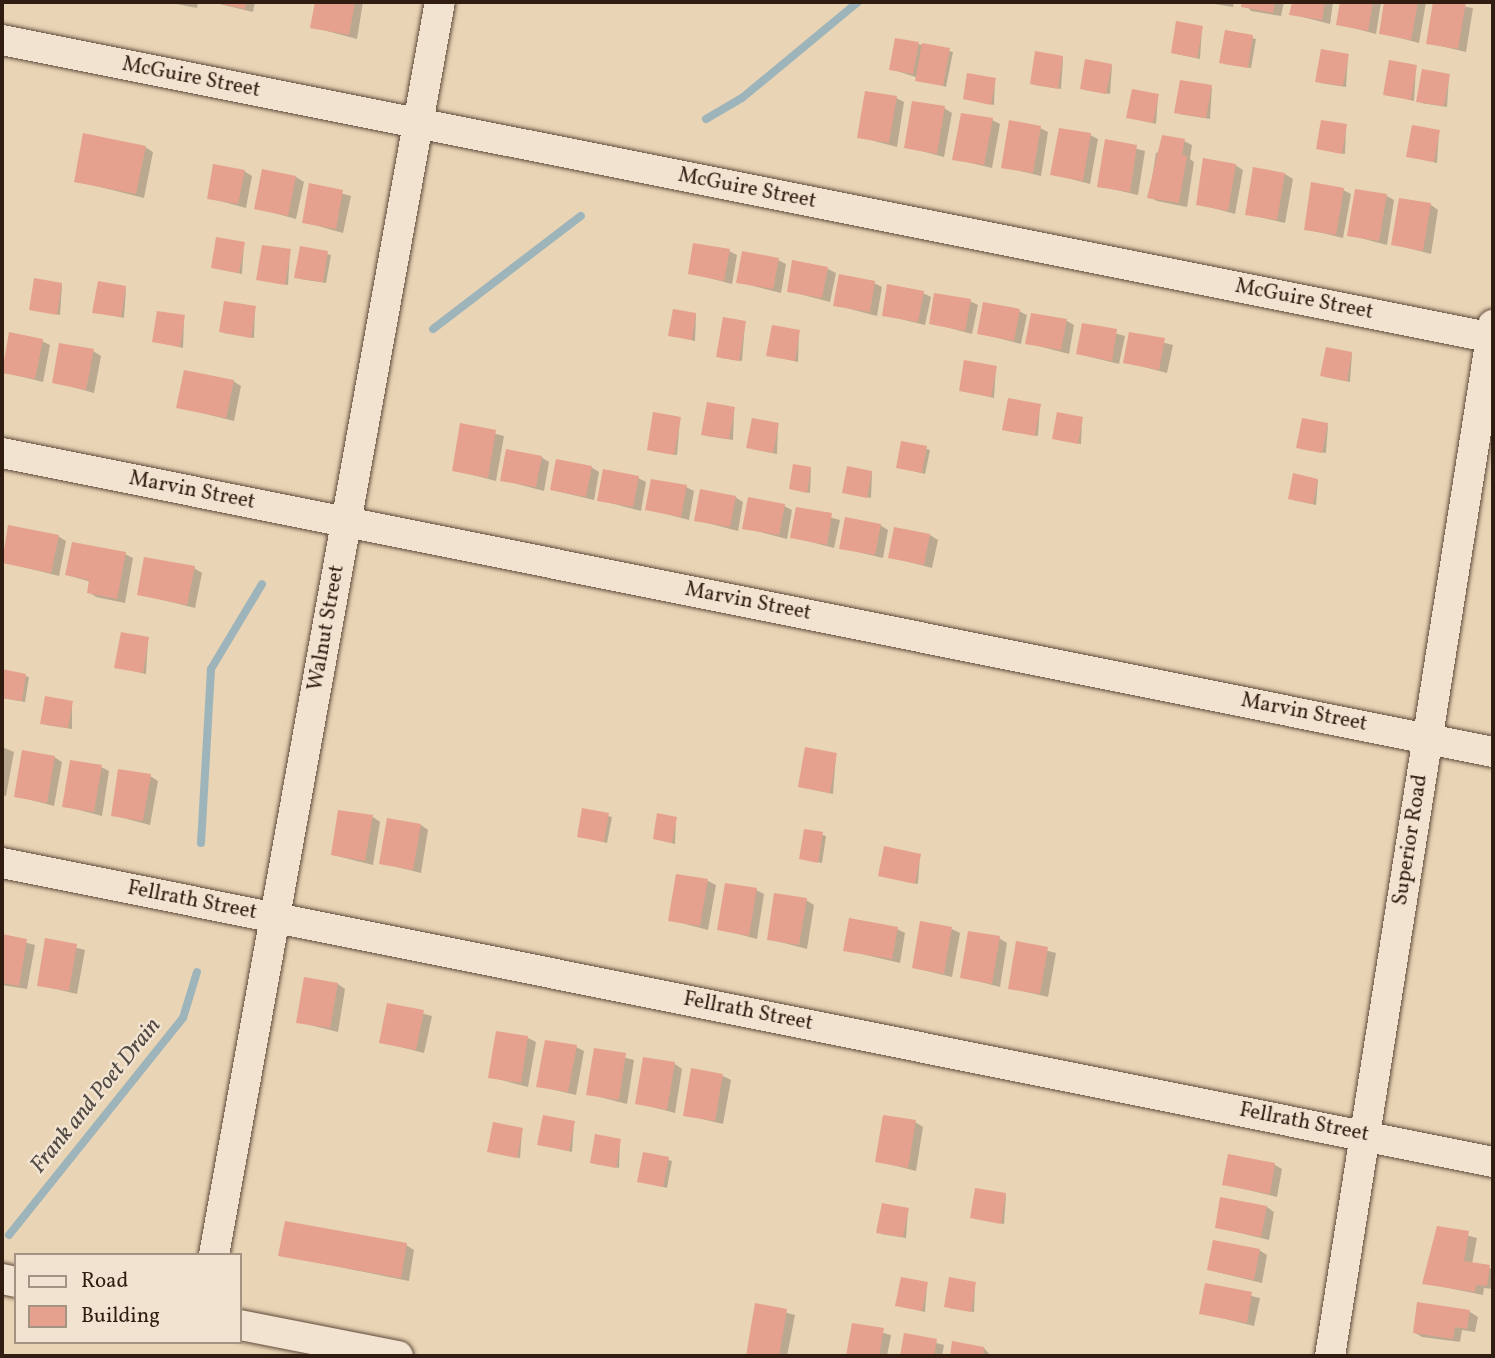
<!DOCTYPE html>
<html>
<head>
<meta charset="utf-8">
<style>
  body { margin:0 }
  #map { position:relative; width:1495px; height:1358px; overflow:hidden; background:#e9d4b5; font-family:Vollkorn,serif }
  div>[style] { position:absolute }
  .shadow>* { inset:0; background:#0003 }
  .stream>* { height:8px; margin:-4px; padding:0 4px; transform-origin:4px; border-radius:4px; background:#9db5ba }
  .building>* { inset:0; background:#e5a18d }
  .roads { filter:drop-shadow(0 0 2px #5f4a3b) drop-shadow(0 0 2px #5f4a3b) }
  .street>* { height:30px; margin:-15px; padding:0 15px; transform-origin:15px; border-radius:15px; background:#f1e3cf }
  span { translate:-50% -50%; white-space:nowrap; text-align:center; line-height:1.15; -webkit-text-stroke:5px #f1e3cf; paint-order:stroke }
  .street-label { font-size:21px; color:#311c12 }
  .water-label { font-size:23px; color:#514a44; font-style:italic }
  .frame { position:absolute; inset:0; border:4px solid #311c12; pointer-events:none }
  .legend { position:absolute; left:14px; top:1253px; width:228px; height:91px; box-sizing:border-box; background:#f1e3cf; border:2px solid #a49383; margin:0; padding:9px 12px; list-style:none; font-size:21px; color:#311c12 }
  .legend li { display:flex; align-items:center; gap:14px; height:35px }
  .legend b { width:35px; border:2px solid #a49383 }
</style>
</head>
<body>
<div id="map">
  <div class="shadow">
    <i style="clip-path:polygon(166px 2px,198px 2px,197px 8px)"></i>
    <i style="clip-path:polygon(211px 2px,255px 2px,253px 12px)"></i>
    <i style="clip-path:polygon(317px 2px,363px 2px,357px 39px,312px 27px)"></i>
    <i style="clip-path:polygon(1202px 2px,1234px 2px,1233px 7px)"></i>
    <i style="clip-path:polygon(1244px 2px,1284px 2px,1281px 16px,1251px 11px)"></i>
    <i style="clip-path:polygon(1293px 2px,1333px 2px,1330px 24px,1291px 14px)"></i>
    <i style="clip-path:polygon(1342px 2px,1381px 2px,1376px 34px,1338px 24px)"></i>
    <i style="clip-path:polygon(1386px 2px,1426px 2px,1419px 43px,1381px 33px)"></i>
    <i style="clip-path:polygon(1435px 2px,1473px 8px,1466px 52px,1428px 43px)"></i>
    <i style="clip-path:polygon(1202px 27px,1200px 59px,1172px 53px)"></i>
    <i style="clip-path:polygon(1226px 32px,1256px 39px,1251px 68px,1224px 64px)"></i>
    <i style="clip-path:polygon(918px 44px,953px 52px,946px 87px,891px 69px)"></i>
    <i style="clip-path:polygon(1348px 56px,1346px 87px,1320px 83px)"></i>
    <i style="clip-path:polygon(1063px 58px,1061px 89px,1035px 85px)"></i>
    <i style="clip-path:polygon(1112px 66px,1110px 94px,1085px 90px)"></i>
    <i style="clip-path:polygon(1416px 67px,1414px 101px,1385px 94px)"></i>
    <i style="clip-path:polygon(1449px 76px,1447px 107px,1421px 103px)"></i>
    <i style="clip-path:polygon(995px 80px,994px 105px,965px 98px)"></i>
    <i style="clip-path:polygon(1212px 87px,1210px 119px,1179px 114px)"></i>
    <i style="clip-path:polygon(1158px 96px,1156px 124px,1128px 117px)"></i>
    <i style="clip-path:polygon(896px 98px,904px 102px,897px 147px,859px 137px)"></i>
    <i style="clip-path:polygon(944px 108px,952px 113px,944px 157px,906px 147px)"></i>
    <i style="clip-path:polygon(992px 120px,1000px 124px,992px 168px,954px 159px)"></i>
    <i style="clip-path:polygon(1346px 126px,1345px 154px,1318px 148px)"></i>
    <i style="clip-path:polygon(1040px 128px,1048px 132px,1041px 176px,1003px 167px)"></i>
    <i style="clip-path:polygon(1439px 131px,1437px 163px,1408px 156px)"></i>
    <i style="clip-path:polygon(1090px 135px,1098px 139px,1090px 184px,1052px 174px)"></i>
    <i style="clip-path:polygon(1107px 141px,1145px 151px,1138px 195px,1099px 186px)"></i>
    <i style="clip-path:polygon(1184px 141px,1192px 145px,1190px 159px,1194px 162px,1187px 207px,1157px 201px,1149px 197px,1156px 153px)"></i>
    <i style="clip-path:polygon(145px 147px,153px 152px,144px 198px,76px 181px)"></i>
    <i style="clip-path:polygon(1235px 165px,1243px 170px,1235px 214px,1198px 204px)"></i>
    <i style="clip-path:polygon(244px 171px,252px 176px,246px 208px,209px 198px)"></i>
    <i style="clip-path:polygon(1285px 174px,1293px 179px,1285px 223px,1247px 214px)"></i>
    <i style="clip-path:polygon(296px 177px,304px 182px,296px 219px,256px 208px)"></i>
    <i style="clip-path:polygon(311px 185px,351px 196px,343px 233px,304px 222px)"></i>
    <i style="clip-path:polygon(1343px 190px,1351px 194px,1343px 238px,1306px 229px)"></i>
    <i style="clip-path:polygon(1387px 196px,1394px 200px,1387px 245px,1349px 235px)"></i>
    <i style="clip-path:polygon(1431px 205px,1438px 210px,1431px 254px,1393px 244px)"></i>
    <i style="clip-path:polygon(244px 243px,242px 274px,213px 268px)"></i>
    <i style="clip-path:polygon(301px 248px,331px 255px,326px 283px,300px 279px)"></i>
    <i style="clip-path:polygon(290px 251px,288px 285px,258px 279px)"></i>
    <i style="clip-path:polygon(729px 251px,737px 255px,732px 284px,690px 273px)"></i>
    <i style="clip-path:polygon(778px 260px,786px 264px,781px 293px,738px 282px)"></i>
    <i style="clip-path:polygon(828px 269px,836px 273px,830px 302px,788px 291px)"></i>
    <i style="clip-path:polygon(874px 283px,882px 287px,877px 316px,835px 305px)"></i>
    <i style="clip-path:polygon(62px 285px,60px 315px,31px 309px)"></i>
    <i style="clip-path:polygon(126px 288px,124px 318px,94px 312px)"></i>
    <i style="clip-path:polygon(923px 293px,931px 297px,925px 325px,884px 315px)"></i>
    <i style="clip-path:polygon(970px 301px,978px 305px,972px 334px,931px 323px)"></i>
    <i style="clip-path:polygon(255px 308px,254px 338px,224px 333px)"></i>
    <i style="clip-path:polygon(1019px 311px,1027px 315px,1021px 344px,979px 333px)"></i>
    <i style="clip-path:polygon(696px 314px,695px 341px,670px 335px)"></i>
    <i style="clip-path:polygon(184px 317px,183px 348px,153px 341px)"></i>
    <i style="clip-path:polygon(1067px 321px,1074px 325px,1069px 354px,1027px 343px)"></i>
    <i style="clip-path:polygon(745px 323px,742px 361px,721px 358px)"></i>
    <i style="clip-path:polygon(1083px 325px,1125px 336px,1119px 364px,1078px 354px)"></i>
    <i style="clip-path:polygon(799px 331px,798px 362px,768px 355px)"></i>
    <i style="clip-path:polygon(1130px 334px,1173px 345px,1167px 373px,1125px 362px)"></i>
    <i style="clip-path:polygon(42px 341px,50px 345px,43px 382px,3px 372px)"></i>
    <i style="clip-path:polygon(93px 351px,101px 356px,94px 393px,54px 382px)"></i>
    <i style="clip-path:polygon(1352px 353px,1350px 382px,1325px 377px)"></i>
    <i style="clip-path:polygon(996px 367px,994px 398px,960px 390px)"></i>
    <i style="clip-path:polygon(233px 381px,241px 386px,234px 421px,178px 407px)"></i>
    <i style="clip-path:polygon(1040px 406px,1038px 436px,1008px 431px)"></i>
    <i style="clip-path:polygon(734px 409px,733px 440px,706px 436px)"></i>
    <i style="clip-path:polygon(1082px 418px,1081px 444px,1054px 438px)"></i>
    <i style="clip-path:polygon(680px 419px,677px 455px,652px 451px)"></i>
    <i style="clip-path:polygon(778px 424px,777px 454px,752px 449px)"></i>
    <i style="clip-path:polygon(462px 425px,504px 436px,496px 481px,454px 470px)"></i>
    <i style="clip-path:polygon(1328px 425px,1326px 453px,1301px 449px)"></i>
    <i style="clip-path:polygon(903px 443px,930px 450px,925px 474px,898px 467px)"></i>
    <i style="clip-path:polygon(541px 457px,549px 462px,544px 491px,502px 480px)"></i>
    <i style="clip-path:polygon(591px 467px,599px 472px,594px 500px,552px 490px)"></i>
    <i style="clip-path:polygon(811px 469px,810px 493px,791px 488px)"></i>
    <i style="clip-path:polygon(872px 472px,871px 498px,844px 492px)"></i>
    <i style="clip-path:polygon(638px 478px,646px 482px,641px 511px,599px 500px)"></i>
    <i style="clip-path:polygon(1318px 480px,1316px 505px,1293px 500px)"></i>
    <i style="clip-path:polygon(686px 487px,694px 491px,689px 520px,647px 509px)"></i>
    <i style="clip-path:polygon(735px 497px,743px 502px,738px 531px,696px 520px)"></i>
    <i style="clip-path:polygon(784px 506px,792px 510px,787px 539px,744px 528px)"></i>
    <i style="clip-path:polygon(797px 509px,840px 520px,834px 548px,792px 537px)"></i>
    <i style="clip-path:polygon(880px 525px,888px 530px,883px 558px,841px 548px)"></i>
    <i style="clip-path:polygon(930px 535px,938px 540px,932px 568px,890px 557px)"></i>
    <i style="clip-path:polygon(58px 536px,66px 541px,59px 576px,3px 562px)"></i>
    <i style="clip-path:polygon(125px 554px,133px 558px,125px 603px,96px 597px,89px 592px,91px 582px,67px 575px)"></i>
    <i style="clip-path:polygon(194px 568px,202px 573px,195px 608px,139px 594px)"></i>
    <i style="clip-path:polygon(148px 639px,146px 674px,116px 667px)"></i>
    <i style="clip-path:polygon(2px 671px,29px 677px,25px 702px,2px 698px)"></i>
    <i style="clip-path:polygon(72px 703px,72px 729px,46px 725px)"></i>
    <i style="clip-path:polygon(2px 747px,14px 752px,6px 796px,2px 795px)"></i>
    <i style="clip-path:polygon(836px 755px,833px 794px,800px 787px)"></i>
    <i style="clip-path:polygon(54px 757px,62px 762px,54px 806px,16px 796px)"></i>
    <i style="clip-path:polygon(101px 767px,109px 771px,102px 816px,64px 806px)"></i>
    <i style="clip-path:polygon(150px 776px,158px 781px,150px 825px,112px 815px)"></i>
    <i style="clip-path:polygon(584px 810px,612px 817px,607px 843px,579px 836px)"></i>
    <i style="clip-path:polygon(373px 817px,380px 822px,373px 865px,333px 855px)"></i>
    <i style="clip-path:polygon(676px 818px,675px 844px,655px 839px)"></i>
    <i style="clip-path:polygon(421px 825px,428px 830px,421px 873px,381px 863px)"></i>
    <i style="clip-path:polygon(805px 831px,826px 836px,822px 863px,801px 858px)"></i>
    <i style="clip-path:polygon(920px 855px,918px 884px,880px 875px)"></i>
    <i style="clip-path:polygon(708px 881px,716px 885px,708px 930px,670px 920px)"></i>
    <i style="clip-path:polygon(756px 890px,764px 894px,757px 939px,719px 929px)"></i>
    <i style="clip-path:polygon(806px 900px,814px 905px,807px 949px,769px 939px)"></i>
    <i style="clip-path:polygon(897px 929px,905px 933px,900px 963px,845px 950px)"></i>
    <i style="clip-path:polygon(952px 929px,960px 933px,952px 977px,914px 968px)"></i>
    <i style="clip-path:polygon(2px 936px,35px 945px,27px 989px,2px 985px)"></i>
    <i style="clip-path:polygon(999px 938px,1007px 943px,1000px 987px,962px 977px)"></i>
    <i style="clip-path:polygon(46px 940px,85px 950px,77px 994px,39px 985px)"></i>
    <i style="clip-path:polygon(1018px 943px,1056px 953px,1048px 997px,1010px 988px)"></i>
    <i style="clip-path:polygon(338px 984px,345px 989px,338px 1032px,298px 1022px)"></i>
    <i style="clip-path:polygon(389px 1005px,432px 1016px,424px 1053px,381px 1042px)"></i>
    <i style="clip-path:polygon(528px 1038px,536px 1042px,528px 1087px,490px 1077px)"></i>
    <i style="clip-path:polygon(576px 1047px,584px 1051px,576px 1095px,538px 1086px)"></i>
    <i style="clip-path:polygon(596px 1050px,634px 1060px,627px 1104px,588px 1094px)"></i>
    <i style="clip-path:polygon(675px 1064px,682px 1069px,675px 1113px,637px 1103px)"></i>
    <i style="clip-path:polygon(723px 1076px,731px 1080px,723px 1124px,685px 1115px)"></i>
    <i style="clip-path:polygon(915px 1122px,923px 1127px,916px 1171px,877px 1161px)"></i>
    <i style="clip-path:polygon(574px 1123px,572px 1152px,539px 1144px)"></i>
    <i style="clip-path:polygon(522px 1130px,520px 1158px,492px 1153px)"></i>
    <i style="clip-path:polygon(620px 1141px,619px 1168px,595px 1164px)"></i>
    <i style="clip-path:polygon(645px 1154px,672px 1161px,667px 1188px,639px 1181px)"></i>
    <i style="clip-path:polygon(1275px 1165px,1282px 1169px,1277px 1197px,1224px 1184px)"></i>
    <i style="clip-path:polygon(1006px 1195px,1004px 1224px,971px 1217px)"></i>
    <i style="clip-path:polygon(1267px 1207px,1274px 1212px,1269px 1240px,1216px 1227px)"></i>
    <i style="clip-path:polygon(908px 1210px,906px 1238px,881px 1234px)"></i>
    <i style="clip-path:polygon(1438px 1228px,1477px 1238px,1472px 1264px,1493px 1269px,1493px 1289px,1484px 1288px,1483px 1295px,1424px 1283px)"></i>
    <i style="clip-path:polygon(406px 1245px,414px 1250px,409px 1281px,280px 1255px)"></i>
    <i style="clip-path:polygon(1259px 1250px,1267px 1255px,1262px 1283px,1209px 1270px)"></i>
    <i style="clip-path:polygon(927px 1284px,925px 1312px,897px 1305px)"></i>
    <i style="clip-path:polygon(975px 1284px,974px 1312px,949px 1308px)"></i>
    <i style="clip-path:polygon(1207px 1286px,1260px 1298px,1254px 1326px,1201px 1313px)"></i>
    <i style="clip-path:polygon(1419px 1304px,1470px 1312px,1478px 1317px,1475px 1332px,1462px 1330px,1460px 1342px,1422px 1337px,1414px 1332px)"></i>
    <i style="clip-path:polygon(757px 1305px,795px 1315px,787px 1356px,748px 1355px)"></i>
    <i style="clip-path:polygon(853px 1325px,891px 1335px,887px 1356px,848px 1356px)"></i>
    <i style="clip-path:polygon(906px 1335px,944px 1345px,942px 1356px,902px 1356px)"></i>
    <i style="clip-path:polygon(954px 1343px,984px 1348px,991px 1356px,951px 1356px)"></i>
  </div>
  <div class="stream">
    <i style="left:706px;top:119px;width:42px;rotate:-30.3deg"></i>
    <i style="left:742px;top:98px;width:151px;rotate:-39.6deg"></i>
    <i style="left:433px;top:329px;width:186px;rotate:-37.4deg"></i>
    <i style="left:201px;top:843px;width:174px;rotate:-86.7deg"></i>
    <i style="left:211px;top:669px;width:99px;rotate:-59deg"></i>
    <i style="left:9px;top:1235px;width:278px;rotate:-51.3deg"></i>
    <i style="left:183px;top:1018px;width:48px;rotate:-73.1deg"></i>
  </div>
  <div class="building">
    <i style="clip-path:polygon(211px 2px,246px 2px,245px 9px)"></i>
    <i style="clip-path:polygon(315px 2px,355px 2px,349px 35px,310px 28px)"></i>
    <i style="clip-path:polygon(1242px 2px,1275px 2px,1273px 13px,1241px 7px)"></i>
    <i style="clip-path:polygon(1292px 2px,1325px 2px,1322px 20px,1289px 15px)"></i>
    <i style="clip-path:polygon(1340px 2px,1373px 2px,1368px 31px,1336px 25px)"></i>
    <i style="clip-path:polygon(1384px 2px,1418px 2px,1411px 40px,1379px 34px)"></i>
    <i style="clip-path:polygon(1433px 2px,1466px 2px,1458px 49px,1426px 44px)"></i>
    <i style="clip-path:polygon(1176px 21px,1203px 26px,1197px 58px,1171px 53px)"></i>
    <i style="clip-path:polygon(1225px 30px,1253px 35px,1248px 68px,1219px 63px)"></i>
    <i style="clip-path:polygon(895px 38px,919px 42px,913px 74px,889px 70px)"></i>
    <i style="clip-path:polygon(922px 43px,950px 48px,943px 86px,915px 81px)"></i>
    <i style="clip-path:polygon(1321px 49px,1349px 54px,1343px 86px,1315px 82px)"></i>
    <i style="clip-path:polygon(1035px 51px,1063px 56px,1058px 89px,1030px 84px)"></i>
    <i style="clip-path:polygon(1085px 59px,1112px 64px,1106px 94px,1080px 89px)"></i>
    <i style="clip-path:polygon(1389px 60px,1417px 65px,1411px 100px,1383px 95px)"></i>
    <i style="clip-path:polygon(1422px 69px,1450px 74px,1444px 106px,1416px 102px)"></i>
    <i style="clip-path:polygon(967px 73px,996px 78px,991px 105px,963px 99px)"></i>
    <i style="clip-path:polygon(1180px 80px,1212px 85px,1206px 118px,1174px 113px)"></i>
    <i style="clip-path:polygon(1132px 89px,1159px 94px,1153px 123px,1126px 118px)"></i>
    <i style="clip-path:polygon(865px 91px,897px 96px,889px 143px,857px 138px)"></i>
    <i style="clip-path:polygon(912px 101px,945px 106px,937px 154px,904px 148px)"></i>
    <i style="clip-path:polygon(961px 113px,993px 118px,984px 165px,952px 160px)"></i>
    <i style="clip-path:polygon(1009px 120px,1041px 126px,1033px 173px,1001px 168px)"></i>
    <i style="clip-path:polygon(1321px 120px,1347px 124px,1342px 154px,1316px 149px)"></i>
    <i style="clip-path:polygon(1412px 125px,1440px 130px,1434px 162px,1406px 157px)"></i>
    <i style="clip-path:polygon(1059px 128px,1091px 133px,1083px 181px,1050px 175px)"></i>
    <i style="clip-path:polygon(83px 133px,146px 146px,136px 194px,74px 182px)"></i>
    <i style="clip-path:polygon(1162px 135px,1185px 139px,1182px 155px,1187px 156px,1179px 203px,1147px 198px)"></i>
    <i style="clip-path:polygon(1105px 139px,1137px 145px,1130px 192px,1097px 187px)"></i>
    <i style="clip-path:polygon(1203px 158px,1236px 164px,1228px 211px,1196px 205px)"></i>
    <i style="clip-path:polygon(213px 164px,245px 170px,238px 204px,207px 199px)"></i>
    <i style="clip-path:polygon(1253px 167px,1285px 173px,1277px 220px,1245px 215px)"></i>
    <i style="clip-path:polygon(262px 169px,296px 176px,288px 216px,254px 209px)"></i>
    <i style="clip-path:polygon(1311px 182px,1344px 188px,1336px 235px,1304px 230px)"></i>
    <i style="clip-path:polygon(309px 183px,343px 190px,336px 229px,302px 223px)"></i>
    <i style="clip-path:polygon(1355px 189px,1387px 194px,1379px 241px,1347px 236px)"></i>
    <i style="clip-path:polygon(1399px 198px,1431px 203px,1423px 251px,1391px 245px)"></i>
    <i style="clip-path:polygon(216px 237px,245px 242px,239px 273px,211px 268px)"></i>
    <i style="clip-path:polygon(693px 243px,730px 249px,724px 281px,688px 274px)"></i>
    <i style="clip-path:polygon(262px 245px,291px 249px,285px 285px,256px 280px)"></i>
    <i style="clip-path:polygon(300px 246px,328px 251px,323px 282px,294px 278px)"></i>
    <i style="clip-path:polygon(742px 251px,779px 258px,773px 289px,736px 283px)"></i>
    <i style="clip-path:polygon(792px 260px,828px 267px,822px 298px,787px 292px)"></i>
    <i style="clip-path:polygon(839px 274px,875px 281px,870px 312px,833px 306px)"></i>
    <i style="clip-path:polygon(34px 278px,62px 283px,57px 315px,29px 310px)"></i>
    <i style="clip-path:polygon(98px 281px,126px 286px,121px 317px,92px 313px)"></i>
    <i style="clip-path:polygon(887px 284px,924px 291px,918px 322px,882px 316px)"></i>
    <i style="clip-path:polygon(934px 293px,971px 299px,965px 331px,929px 324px)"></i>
    <i style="clip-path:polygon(224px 301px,256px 306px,251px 338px,219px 332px)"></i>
    <i style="clip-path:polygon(983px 302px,1020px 309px,1014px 341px,977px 334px)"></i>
    <i style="clip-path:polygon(673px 309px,696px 313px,692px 340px,668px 336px)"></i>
    <i style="clip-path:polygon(157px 311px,185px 315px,180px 347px,152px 342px)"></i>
    <i style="clip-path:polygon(1031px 313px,1067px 319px,1061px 350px,1025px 344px)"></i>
    <i style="clip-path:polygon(723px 317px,746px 321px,739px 361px,716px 357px)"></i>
    <i style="clip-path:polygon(1082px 323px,1117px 329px,1112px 361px,1076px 354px)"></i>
    <i style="clip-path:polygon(772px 325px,800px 330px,795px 361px,766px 356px)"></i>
    <i style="clip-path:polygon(9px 332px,43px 339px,35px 379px,2px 373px)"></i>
    <i style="clip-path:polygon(1129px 332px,1165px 338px,1159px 370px,1123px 363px)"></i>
    <i style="clip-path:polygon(59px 343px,94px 349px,86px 390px,52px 383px)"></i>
    <i style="clip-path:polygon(1326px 347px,1352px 352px,1347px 381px,1320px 376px)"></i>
    <i style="clip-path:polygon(964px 360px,997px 366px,991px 397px,959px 391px)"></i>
    <i style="clip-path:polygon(184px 370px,234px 380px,226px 418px,176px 408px)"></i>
    <i style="clip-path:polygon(1008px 398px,1041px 404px,1035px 436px,1002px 430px)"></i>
    <i style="clip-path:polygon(707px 402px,735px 407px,729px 439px,701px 435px)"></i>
    <i style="clip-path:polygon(653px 412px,681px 417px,674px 455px,647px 450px)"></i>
    <i style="clip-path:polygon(1057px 412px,1083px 417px,1078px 444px,1052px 439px)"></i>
    <i style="clip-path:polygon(752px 418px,779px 423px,773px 453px,746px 448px)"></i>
    <i style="clip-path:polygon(1302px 418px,1328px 423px,1322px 453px,1296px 448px)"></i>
    <i style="clip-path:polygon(460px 423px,496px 430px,488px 478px,452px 471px)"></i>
    <i style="clip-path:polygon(901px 441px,927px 446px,922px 473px,896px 468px)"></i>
    <i style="clip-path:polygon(506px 449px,542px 456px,536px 487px,500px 481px)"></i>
    <i style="clip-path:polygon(556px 459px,592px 466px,586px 497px,550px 490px)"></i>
    <i style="clip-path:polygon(793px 464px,811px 467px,807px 493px,789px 489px)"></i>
    <i style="clip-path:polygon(847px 466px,872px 471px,867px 498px,842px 493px)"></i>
    <i style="clip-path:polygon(603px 469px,639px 476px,633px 507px,597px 501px)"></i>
    <i style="clip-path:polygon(1293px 473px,1318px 479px,1313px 504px,1288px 499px)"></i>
    <i style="clip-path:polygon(651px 479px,687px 485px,681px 517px,645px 510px)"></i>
    <i style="clip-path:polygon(700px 489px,736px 496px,730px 527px,694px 521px)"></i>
    <i style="clip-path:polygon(748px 497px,785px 504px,779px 535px,742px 529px)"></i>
    <i style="clip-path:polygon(796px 507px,832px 513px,827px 545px,790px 538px)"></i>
    <i style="clip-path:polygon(845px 517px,881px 524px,875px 555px,839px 549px)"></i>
    <i style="clip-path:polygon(8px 525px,59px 535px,51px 573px,2px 563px)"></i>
    <i style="clip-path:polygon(894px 527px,930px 534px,924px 565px,888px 558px)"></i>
    <i style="clip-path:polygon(72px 542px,126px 552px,117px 599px,87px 593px,89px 580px,65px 575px)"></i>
    <i style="clip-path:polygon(144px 557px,195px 566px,187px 605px,137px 595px)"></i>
    <i style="clip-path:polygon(121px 632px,149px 637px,143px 673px,114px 668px)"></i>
    <i style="clip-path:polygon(2px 669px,26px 674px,22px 701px,2px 698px)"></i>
    <i style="clip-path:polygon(45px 696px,73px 701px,68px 728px,40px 724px)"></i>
    <i style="clip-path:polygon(805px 747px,837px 753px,830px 793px,798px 787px)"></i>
    <i style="clip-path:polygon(22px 750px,55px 756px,47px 803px,14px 797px)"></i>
    <i style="clip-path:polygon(70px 760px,102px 765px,94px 812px,62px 807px)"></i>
    <i style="clip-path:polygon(118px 769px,151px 774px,143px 821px,111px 816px)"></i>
    <i style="clip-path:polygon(582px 808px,609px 813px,604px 842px,577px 837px)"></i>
    <i style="clip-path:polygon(338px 810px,373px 815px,365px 861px,331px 855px)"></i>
    <i style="clip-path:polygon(657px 813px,677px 817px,672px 843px,653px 839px)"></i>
    <i style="clip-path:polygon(387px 818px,421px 824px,413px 870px,379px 864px)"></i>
    <i style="clip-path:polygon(804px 829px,823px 832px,818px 863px,799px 859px)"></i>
    <i style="clip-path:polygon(884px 846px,921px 854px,915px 884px,878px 876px)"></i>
    <i style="clip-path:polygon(676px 874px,708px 879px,700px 926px,668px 921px)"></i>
    <i style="clip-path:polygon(725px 883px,757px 888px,749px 936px,717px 930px)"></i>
    <i style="clip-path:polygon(774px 893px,807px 898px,799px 945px,767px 940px)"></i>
    <i style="clip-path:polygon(849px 918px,898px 927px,892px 959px,843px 951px)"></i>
    <i style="clip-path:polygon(920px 921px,952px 927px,944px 974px,912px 968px)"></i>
    <i style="clip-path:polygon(968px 931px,1000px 936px,992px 984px,960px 978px)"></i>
    <i style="clip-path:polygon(2px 934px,27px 939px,19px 986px,2px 983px)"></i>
    <i style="clip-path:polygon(45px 938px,77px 944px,69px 991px,37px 986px)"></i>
    <i style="clip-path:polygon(1016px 941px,1048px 947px,1040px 994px,1008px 989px)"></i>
    <i style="clip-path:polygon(304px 977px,338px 983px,330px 1028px,296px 1023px)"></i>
    <i style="clip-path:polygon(387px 1003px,424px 1010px,416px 1050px,379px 1043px)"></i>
    <i style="clip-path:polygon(496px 1031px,528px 1036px,521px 1083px,488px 1078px)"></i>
    <i style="clip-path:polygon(545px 1040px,577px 1045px,568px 1092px,536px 1087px)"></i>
    <i style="clip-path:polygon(594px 1048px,626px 1053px,619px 1100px,586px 1095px)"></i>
    <i style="clip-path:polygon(643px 1057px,675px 1062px,667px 1110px,635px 1104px)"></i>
    <i style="clip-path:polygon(691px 1068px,723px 1074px,715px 1121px,683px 1116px)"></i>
    <i style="clip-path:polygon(543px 1115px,575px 1121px,569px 1151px,537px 1145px)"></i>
    <i style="clip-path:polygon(883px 1115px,916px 1120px,908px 1168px,875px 1162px)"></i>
    <i style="clip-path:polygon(493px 1122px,523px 1128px,517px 1158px,487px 1152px)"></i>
    <i style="clip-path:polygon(595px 1134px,621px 1139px,616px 1168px,590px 1163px)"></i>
    <i style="clip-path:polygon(643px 1152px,669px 1157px,663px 1187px,637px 1182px)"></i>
    <i style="clip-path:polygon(1228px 1154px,1275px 1163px,1270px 1194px,1222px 1185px)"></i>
    <i style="clip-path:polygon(975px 1188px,1006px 1193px,1001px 1224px,970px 1218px)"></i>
    <i style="clip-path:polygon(1220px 1197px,1267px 1206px,1261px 1237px,1215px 1228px)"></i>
    <i style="clip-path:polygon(882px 1203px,909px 1208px,903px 1237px,876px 1233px)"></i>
    <i style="clip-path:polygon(285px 1221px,407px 1243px,401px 1278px,278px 1256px)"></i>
    <i style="clip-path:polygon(1437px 1226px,1469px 1231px,1464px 1261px,1490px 1265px,1487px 1286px,1476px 1285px,1475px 1292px,1422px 1284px)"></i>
    <i style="clip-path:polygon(1213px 1240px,1260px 1249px,1254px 1280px,1207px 1270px)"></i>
    <i style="clip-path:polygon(901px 1277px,928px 1282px,922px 1311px,895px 1306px)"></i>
    <i style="clip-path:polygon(949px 1277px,976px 1282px,971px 1312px,944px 1307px)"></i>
    <i style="clip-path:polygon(1205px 1283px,1252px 1292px,1247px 1323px,1199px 1314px)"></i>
    <i style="clip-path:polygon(1417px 1302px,1470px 1310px,1467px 1329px,1455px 1327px,1453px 1339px,1413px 1333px)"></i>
    <i style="clip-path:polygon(755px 1303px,787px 1309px,779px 1356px,746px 1356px)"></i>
    <i style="clip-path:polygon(852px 1323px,884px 1328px,879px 1356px,846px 1356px)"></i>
    <i style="clip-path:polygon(904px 1333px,937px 1339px,934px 1356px,900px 1356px)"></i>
    <i style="clip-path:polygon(952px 1341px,984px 1347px,983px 1356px,950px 1356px)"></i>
  </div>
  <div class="roads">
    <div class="street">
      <i style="left:2px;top:40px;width:1520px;rotate:11.3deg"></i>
      <i style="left:2px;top:453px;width:1521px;rotate:11.34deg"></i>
      <i style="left:2px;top:863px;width:1521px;rotate:11.34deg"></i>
      <i style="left:214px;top:1255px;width:1273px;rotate:-79.78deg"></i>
      <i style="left:2px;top:1279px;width:14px;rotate:12deg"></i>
      <i style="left:240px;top:1325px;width:161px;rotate:11.1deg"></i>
      <i style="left:1330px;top:1356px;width:1044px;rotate:-81.02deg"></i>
    </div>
  </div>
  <div class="street-label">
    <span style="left:191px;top:78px;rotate:11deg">McGuire Street</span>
    <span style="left:747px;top:189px;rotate:11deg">McGuire Street</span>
    <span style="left:1304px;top:300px;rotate:11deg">McGuire Street</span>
    <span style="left:192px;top:491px;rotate:11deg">Marvin Street</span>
    <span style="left:748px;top:602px;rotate:11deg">Marvin Street</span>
    <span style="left:327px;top:628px;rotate:-80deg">Walnut Street</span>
    <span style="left:1304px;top:713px;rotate:11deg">Marvin Street</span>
    <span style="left:1411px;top:840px;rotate:-81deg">Superior Road</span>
    <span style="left:192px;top:901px;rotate:11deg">Fellrath Street</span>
    <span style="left:748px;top:1012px;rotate:11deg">Fellrath Street</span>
    <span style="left:1304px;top:1123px;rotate:11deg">Fellrath Street</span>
  </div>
  <div class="water-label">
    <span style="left:96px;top:1096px;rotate:-51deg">Frank and Poet Drain</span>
  </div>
  <div class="frame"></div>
  <ul class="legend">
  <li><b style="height:9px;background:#f1e3cf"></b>Road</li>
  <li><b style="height:19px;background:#e5a18d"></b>Building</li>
  </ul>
</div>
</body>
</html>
